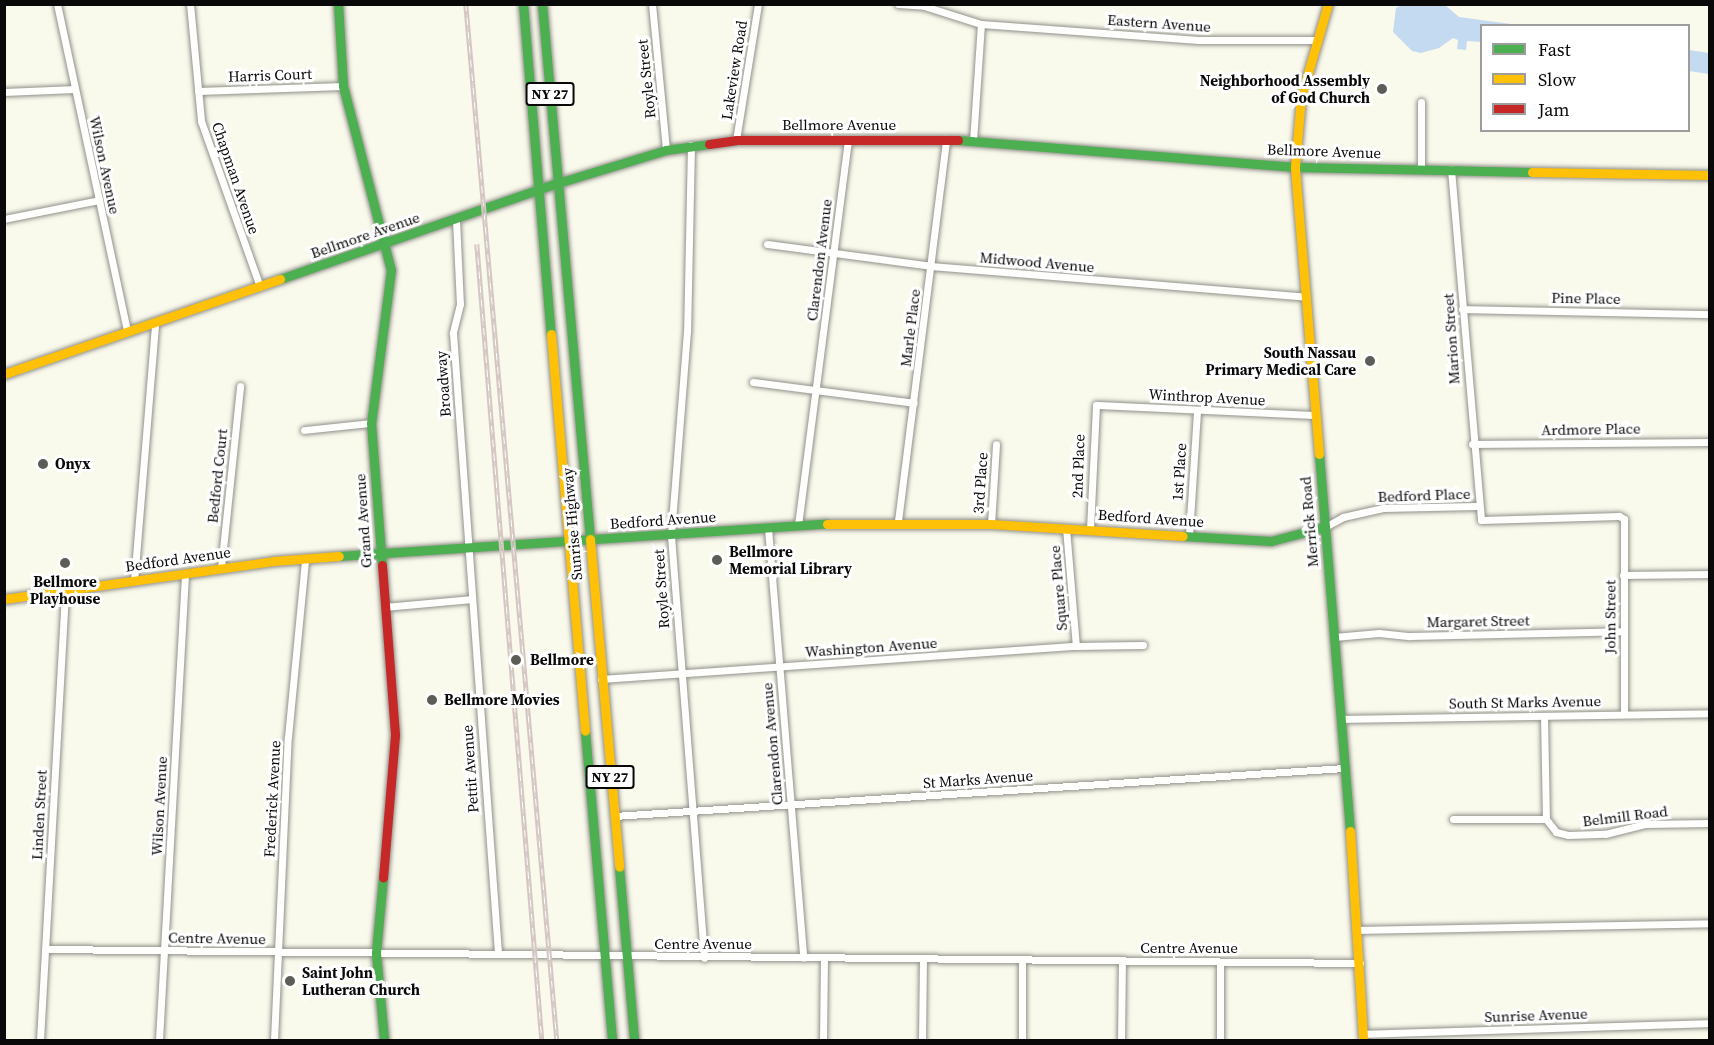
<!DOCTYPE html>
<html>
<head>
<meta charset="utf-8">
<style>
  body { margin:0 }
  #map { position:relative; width:1714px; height:1045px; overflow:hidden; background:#f9f9ec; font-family:"Source Serif 4",serif }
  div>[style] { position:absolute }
  .water>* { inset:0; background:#c4daf0 }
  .roads { filter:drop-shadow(0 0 2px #91918b) drop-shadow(0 0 2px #91918b) }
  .street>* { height:7px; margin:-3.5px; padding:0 3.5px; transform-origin:3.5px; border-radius:3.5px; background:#fefefc }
  .fast>* { height:9px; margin:-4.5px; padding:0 4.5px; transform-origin:4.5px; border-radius:4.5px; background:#4caf50 }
  .slow>* { height:9px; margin:-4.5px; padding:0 4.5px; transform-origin:4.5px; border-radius:4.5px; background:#ffc107 }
  .jam>* { height:9px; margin:-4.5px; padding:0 4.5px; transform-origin:4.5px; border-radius:4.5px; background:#c62828 }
  .rail>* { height:4.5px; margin-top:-2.25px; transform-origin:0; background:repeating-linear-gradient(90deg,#fff 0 7px,#d4c7c3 0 14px); box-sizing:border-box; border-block:2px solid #d4c7c3 }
  .dots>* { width:16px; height:16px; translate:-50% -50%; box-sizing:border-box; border:3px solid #fff; border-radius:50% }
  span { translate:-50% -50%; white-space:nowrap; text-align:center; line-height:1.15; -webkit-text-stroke:6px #fff; paint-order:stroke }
  .shield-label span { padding:2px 4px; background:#fff; border:2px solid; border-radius:4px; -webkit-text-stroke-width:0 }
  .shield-label { font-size:14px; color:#090909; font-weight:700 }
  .street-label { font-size:15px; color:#090909 }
  .poi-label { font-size:15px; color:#090909; font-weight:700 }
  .right { translate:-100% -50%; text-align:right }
  .left { translate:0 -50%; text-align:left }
  .frame { position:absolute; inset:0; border:6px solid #090909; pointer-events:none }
  .legend { position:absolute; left:1480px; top:24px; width:210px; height:108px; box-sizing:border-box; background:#fff; border:2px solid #9d9d9d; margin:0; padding:8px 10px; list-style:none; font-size:18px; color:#090909 }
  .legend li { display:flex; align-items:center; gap:12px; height:30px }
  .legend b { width:30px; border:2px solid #9d9d9d }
</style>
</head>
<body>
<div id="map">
  <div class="water">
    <i style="clip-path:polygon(1402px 5px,1445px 5px,1459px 17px,1518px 25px,1482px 26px,1481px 42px,1467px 41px,1466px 50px,1457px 49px,1458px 40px,1453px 38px,1439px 48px,1421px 53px,1412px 51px,1393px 32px,1396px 8px)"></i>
    <i style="clip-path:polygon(1689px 50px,1709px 53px,1709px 74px,1689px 71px)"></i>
  </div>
  <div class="roads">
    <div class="street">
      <i style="left:57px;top:4px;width:333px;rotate:77.9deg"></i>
      <i style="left:190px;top:4px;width:118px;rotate:84.6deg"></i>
      <i style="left:201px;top:121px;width:176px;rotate:70.4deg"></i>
      <i style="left:652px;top:4px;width:147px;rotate:84.5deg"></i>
      <i style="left:898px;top:4px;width:26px;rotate:4deg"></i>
      <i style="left:924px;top:6px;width:60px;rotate:17.5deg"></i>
      <i style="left:981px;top:24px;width:218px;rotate:4.2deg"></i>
      <i style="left:1198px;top:40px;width:117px"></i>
      <i style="left:198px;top:91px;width:145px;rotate:-2deg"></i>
      <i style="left:4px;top:92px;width:71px;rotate:-2.4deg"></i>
      <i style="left:736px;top:140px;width:138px;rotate:-80.8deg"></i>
      <i style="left:973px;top:141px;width:117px;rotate:-86.1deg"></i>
      <i style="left:691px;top:145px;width:186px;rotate:91.2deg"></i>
      <i style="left:687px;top:331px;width:206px;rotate:94.5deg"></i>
      <i style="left:671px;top:536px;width:423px;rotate:85.5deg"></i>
      <i style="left:1421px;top:169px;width:67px;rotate:-90deg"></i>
      <i style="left:1451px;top:169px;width:352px;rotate:85.1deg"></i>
      <i style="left:1481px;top:520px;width:138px;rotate:-1.7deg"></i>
      <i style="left:1619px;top:516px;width:6px;rotate:31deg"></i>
      <i style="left:1624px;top:519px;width:195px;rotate:90deg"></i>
      <i style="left:4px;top:219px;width:97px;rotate:-11.3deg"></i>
      <i style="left:456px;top:220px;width:84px;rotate:87.3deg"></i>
      <i style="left:460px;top:304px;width:30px;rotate:104deg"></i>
      <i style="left:453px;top:333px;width:622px;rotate:85.85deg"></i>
      <i style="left:767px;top:244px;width:165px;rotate:7.6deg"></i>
      <i style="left:931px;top:266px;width:376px;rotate:4.7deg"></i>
      <i style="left:1462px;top:309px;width:248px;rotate:1.2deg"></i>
      <i style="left:753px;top:382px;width:162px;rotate:7.4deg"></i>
      <i style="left:304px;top:430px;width:67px;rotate:-6deg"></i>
      <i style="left:1472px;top:444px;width:238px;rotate:-0.5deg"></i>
      <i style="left:898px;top:521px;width:385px;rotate:-82.8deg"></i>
      <i style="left:991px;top:524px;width:80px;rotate:-86.4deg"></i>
      <i style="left:798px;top:525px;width:388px;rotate:-82.6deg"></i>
      <i style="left:1325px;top:527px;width:21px;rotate:-29deg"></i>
      <i style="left:1343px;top:517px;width:41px;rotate:-12.7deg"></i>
      <i style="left:1383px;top:508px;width:94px;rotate:-1.2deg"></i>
      <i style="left:768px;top:528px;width:431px;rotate:85.3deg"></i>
      <i style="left:1066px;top:528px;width:118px;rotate:85.2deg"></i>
      <i style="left:1090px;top:529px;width:124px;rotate:-87.2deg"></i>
      <i style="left:1096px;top:405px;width:220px;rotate:2.6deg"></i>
      <i style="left:1189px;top:535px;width:124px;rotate:-86.3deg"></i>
      <i style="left:221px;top:568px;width:183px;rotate:-84deg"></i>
      <i style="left:1623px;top:575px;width:87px;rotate:-0.7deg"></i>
      <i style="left:134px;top:581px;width:259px;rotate:-85.3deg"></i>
      <i style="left:385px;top:607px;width:87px;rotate:-5.3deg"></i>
      <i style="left:1334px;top:637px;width:45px;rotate:-5.1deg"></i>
      <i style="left:1379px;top:633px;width:31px;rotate:6deg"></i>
      <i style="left:1410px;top:636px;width:213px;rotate:-1.3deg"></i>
      <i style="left:601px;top:679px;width:476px;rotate:-4deg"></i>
      <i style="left:1076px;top:646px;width:67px;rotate:-0.9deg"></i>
      <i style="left:1544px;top:716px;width:103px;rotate:88.9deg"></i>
      <i style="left:1546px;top:819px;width:16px;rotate:52deg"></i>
      <i style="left:1556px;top:832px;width:12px;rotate:14deg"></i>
      <i style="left:1568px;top:835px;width:37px;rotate:-2deg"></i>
      <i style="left:1605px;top:834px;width:41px;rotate:-14deg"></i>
      <i style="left:1645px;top:824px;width:65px;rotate:-0.9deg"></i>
      <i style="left:1340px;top:719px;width:370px;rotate:-0.9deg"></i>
      <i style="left:614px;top:816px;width:733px;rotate:-3.76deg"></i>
      <i style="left:1453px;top:819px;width:93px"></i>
      <i style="left:1358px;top:930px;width:352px;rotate:-1.1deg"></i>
      <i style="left:45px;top:949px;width:1315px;rotate:0.61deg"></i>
      <i style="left:1362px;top:1034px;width:348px;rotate:-1.8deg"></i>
      <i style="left:40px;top:1040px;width:450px;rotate:-86.8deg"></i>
      <i style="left:159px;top:1040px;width:467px;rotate:-86.8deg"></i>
      <i style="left:274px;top:1040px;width:303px;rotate:-87.4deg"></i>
      <i style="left:288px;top:737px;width:179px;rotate:-84.5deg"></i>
      <i style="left:823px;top:1040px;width:82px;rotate:-89.3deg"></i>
      <i style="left:922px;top:1040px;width:81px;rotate:-89.3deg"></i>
      <i style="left:1022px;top:1040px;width:80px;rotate:-90deg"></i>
      <i style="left:1121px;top:1040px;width:79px;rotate:-89.3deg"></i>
      <i style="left:1220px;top:1040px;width:78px;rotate:-90deg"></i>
    </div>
    <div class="fast">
      <i style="left:338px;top:4px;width:82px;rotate:86.5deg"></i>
      <i style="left:343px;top:86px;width:190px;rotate:75.4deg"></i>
      <i style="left:391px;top:270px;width:154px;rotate:97.4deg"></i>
      <i style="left:371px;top:423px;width:142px;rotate:85.6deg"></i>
      <i style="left:523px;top:4px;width:331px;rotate:85.2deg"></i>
      <i style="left:542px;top:4px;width:537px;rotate:84.87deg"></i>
      <i style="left:958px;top:140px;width:338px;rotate:4.6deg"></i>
      <i style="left:1295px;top:167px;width:237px;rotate:1.2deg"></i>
      <i style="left:280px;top:279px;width:294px;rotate:-19.1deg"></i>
      <i style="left:558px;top:183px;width:113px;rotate:-17deg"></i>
      <i style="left:666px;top:150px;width:43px;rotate:-7.9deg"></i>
      <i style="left:1319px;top:454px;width:378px;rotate:85.3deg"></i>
      <i style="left:1183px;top:536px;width:88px;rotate:3.3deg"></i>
      <i style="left:1271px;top:541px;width:56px;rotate:-14.5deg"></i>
      <i style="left:339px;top:556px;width:489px;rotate:-3.8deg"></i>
      <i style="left:585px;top:731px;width:310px;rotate:85deg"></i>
      <i style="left:619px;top:867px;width:174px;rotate:85deg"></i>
      <i style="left:383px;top:877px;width:76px;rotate:95.3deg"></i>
      <i style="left:376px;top:953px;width:87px;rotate:84.7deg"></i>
    </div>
    <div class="slow">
      <i style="left:1532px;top:172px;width:178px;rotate:1deg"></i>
      <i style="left:551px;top:334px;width:398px;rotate:85.1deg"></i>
      <i style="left:4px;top:374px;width:292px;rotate:-19deg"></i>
      <i style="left:1319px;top:454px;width:288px;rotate:-94.8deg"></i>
      <i style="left:1295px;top:167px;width:70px;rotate:-85.1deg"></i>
      <i style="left:1301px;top:97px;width:97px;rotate:-73.8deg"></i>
      <i style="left:827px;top:524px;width:164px"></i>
      <i style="left:991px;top:524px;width:192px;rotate:3.6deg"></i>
      <i style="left:590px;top:539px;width:329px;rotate:84.9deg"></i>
      <i style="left:4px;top:599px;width:272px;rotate:-8deg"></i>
      <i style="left:273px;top:561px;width:66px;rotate:-4.3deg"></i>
      <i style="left:1350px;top:831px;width:209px;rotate:86.4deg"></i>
    </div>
    <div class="jam">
      <i style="left:709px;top:144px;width:27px;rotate:-8deg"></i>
      <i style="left:736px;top:140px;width:222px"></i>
      <i style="left:382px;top:565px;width:170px;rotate:85.6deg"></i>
      <i style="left:395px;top:735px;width:143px;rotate:94.8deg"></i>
    </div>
  </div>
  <div class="rail">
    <i style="left:466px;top:4px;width:1040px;rotate:84.98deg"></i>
    <i style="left:477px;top:244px;width:799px;rotate:85.33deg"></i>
  </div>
  <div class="dots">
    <i style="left:1382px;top:89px;background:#5d5d58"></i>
    <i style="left:1370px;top:361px;background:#5d5d58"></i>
    <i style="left:43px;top:464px;background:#5d5d58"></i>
    <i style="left:717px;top:560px;background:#5d5d58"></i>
    <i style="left:65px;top:563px;background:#5d5d58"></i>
    <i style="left:516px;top:660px;background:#5d5d58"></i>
    <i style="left:432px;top:700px;background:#5d5d58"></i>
    <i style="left:290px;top:981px;background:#5d5d58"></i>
  </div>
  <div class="shield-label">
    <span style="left:550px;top:94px">NY 27</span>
    <span style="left:610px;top:777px">NY 27</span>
  </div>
  <div class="street-label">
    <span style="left:1159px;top:23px;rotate:4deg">Eastern Avenue</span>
    <span style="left:734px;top:70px;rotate:-81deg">Lakeview Road</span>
    <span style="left:270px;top:75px;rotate:-2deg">Harris Court</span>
    <span style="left:646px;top:79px;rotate:-96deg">Royle Street</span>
    <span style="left:839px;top:125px">Bellmore Avenue</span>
    <span style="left:1324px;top:151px;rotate:2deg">Bellmore Avenue</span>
    <span style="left:105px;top:165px;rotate:78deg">Wilson Avenue</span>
    <span style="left:236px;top:178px;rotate:71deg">Chapman Avenue</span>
    <span style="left:365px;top:235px;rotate:-19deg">Bellmore Avenue</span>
    <span style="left:819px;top:260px;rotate:-83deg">Clarendon Avenue</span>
    <span style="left:1037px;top:262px;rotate:5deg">Midwood Avenue</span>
    <span style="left:1586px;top:298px;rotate:1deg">Pine Place</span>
    <span style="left:910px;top:328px;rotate:-83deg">Marle Place</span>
    <span style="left:1451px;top:339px;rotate:-94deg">Marion Street</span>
    <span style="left:443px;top:384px;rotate:-94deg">Broadway</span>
    <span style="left:1207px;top:397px;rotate:3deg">Winthrop Avenue</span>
    <span style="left:1591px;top:429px;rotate:-1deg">Ardmore Place</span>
    <span style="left:1078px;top:466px;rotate:-88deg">2nd Place</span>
    <span style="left:1179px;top:472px;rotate:-86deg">1st Place</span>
    <span style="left:217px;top:476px;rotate:-84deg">Bedford Court</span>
    <span style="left:980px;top:483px;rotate:-86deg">3rd Place</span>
    <span style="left:1424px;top:495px;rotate:-2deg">Bedford Place</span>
    <span style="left:1151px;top:518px;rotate:4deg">Bedford Avenue</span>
    <span style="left:663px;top:520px;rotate:-4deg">Bedford Avenue</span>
    <span style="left:363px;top:521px;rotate:-94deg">Grand Avenue</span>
    <span style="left:1309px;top:522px;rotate:-95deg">Merrick Road</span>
    <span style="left:572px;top:524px;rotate:-95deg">Sunrise Highway</span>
    <span style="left:178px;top:559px;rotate:-8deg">Bedford Avenue</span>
    <span style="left:1058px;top:588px;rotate:-95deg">Square Place</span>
    <span style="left:661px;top:589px;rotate:-94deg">Royle Street</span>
    <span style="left:1610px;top:617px;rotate:-90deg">John Street</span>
    <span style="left:1478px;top:621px;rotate:-1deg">Margaret Street</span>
    <span style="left:871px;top:647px;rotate:-4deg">Washington Avenue</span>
    <span style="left:1525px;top:702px;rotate:-1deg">South St Marks Avenue</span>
    <span style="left:772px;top:744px;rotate:-95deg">Clarendon Avenue</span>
    <span style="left:470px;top:769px;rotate:-94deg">Pettit Avenue</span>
    <span style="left:978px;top:779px;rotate:-4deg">St Marks Avenue</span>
    <span style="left:272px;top:799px;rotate:-87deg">Frederick Avenue</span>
    <span style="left:159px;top:806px;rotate:-87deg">Wilson Avenue</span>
    <span style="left:39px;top:815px;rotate:-87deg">Linden Street</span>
    <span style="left:1625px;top:816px;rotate:-7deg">Belmill Road</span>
    <span style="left:217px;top:938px;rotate:1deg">Centre Avenue</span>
    <span style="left:703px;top:944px">Centre Avenue</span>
    <span style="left:1189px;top:948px">Centre Avenue</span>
    <span style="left:1536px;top:1015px;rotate:-2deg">Sunrise Avenue</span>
  </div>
  <div class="poi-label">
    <span class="right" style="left:1370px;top:89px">Neighborhood Assembly<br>of God Church</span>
    <span class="right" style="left:1356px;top:361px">South Nassau<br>Primary Medical Care</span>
    <span class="left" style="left:55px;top:464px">Onyx</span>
    <span class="left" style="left:729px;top:560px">Bellmore<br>Memorial Library</span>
    <span style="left:65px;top:590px">Bellmore<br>Playhouse</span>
    <span class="left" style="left:530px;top:660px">Bellmore</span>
    <span class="left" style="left:444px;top:700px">Bellmore Movies</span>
    <span class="left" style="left:302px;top:981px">Saint John<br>Lutheran Church</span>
  </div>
  <div class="frame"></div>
  <ul class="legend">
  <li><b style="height:8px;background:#4caf50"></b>Fast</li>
  <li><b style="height:8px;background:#ffc107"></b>Slow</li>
  <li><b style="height:8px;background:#c62828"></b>Jam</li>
  </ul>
</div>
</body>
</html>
